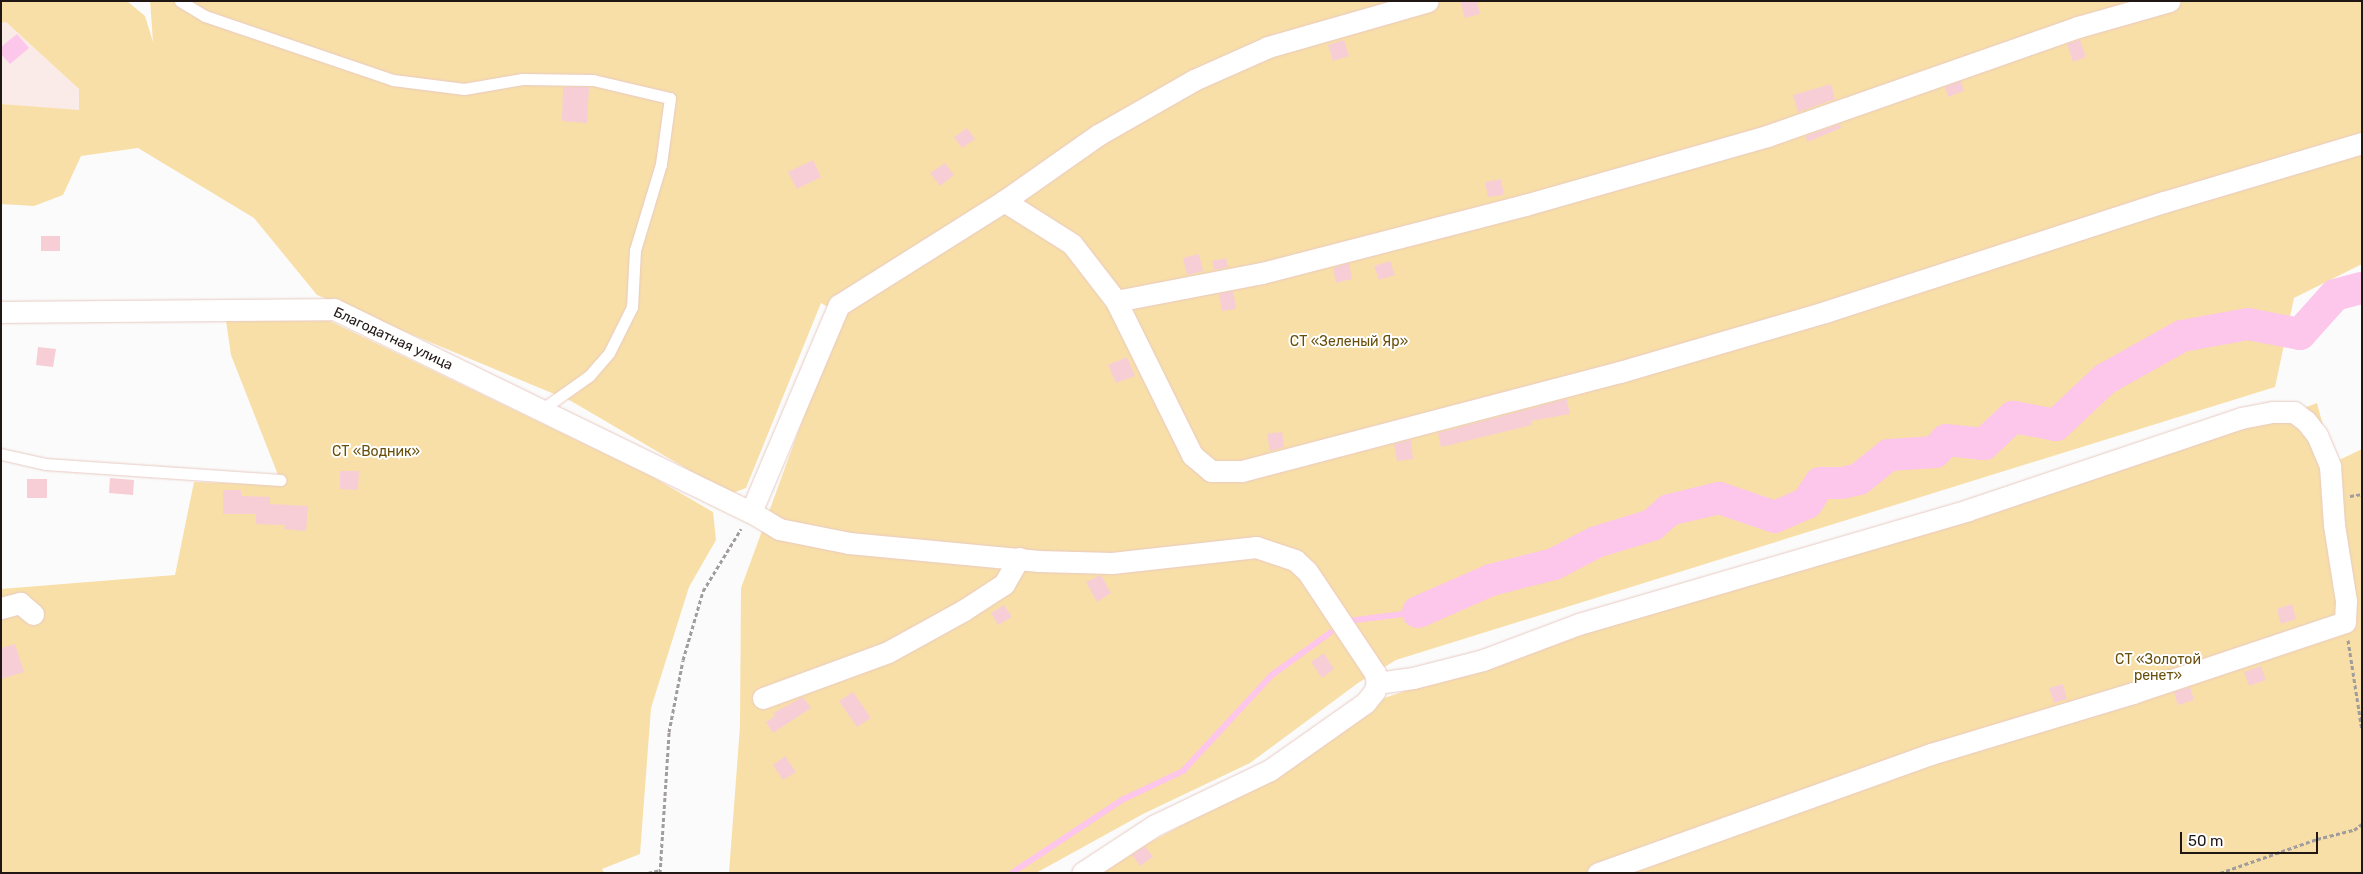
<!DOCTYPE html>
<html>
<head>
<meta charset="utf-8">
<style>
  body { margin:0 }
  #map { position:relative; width:2363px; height:874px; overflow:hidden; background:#fbfbfb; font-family:Rubik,sans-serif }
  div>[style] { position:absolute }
  .built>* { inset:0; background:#fbebe8 }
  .green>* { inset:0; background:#f8dfa8 }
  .water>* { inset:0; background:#fdc6eb }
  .stream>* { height:5.5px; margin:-2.75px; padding:0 2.75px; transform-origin:2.75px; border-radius:2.75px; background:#fdc6eb }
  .river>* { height:32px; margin:-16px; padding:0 16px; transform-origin:16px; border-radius:16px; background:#fdc6eb }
  .building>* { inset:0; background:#f7ced6 }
  .path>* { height:3px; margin-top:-1.5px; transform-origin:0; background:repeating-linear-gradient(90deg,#a19d9c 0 4px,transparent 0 6.5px) }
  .roads { filter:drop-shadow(0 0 1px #e8cac3) drop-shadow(0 0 1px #e8cac3) }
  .service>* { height:11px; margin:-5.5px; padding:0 5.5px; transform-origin:5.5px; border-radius:5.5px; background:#fff }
  .minor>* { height:21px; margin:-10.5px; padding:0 10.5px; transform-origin:10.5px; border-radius:10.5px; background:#fff }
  span { translate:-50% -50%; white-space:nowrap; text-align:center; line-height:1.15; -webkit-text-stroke:4px #fff; paint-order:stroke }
  .street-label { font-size:14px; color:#201614 }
  .park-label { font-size:14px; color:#684f09 }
  .frame { position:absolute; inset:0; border:2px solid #201614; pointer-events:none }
  .scale { position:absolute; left:2180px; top:832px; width:138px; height:22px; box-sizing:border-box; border:2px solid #201614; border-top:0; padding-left:6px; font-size:15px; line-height:18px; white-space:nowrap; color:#201614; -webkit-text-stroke:4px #fff; paint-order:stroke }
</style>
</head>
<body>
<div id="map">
  <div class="built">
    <i style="clip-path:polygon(6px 22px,79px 89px,79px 111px,1px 104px,1px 23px)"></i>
  </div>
  <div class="green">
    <i style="clip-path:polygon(1px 1px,127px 1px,145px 16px,153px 42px,150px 1px,2362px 1px,2362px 264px,2294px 298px,2275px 387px,1396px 660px,1358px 683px,1250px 763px,1143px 814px,1036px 873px,729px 873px,740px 726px,741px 588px,841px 315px,821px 303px,746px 488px,730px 494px,571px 401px,317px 295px,254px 218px,138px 148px,81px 156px,63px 195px,34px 206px,1px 204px,1px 104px,79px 110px,79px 89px,6px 22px,1px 23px)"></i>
    <i style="clip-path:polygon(226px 321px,330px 321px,651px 476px,713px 512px,716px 540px,689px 587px,651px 708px,640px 854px,602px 869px,604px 873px,1px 873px,1px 589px,175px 575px,194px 482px,282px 485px,231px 355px)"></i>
    <i style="clip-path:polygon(2317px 403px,2333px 463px,2362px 449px,2362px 873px,1092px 873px,1265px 781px,1375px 701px,1576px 634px,2268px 421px)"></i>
  </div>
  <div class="water">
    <i style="clip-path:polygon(17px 34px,29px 48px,10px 64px,1px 54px,1px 47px)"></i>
  </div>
  <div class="stream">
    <i style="left:1348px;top:621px;width:71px;rotate:-7.3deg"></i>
    <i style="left:1012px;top:873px;width:132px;rotate:-33.6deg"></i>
    <i style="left:1122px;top:800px;width:68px;rotate:-25.4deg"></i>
    <i style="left:1183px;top:771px;width:131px;rotate:-47.2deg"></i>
    <i style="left:1272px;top:675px;width:72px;rotate:-35.9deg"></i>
  </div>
  <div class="river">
    <i style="left:1418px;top:612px;width:80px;rotate:-23.7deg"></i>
    <i style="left:1491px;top:580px;width:65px;rotate:-14.3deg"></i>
    <i style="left:1554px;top:564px;width:47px;rotate:-27.6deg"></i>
    <i style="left:1596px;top:542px;width:59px;rotate:-16.9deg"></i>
    <i style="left:1652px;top:525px;width:23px;rotate:-41deg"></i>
    <i style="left:1669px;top:510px;width:51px;rotate:-13.5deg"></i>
    <i style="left:1719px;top:498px;width:59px;rotate:18.7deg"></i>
    <i style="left:1775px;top:517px;width:35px;rotate:-24deg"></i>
    <i style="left:1807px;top:503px;width:24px;rotate:-57deg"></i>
    <i style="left:1820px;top:483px;width:22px"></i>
    <i style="left:1842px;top:483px;width:17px;rotate:-13deg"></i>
    <i style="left:1859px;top:479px;width:38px;rotate:-39deg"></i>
    <i style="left:1889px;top:455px;width:46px;rotate:-3.7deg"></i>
    <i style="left:1935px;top:452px;width:16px;rotate:-47deg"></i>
    <i style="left:1946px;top:440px;width:38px;rotate:6deg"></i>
    <i style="left:1984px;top:444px;width:40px;rotate:-43deg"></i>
    <i style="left:2013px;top:417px;width:44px;rotate:10.5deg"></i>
    <i style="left:2056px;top:425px;width:67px;rotate:-43.2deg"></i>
    <i style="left:2105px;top:379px;width:88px;rotate:-29.2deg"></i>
    <i style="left:2182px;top:336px;width:67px;rotate:-10.3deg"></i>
    <i style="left:2248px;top:324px;width:53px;rotate:10.9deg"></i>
    <i style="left:2300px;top:334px;width:52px;rotate:-48.1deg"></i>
    <i style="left:2335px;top:295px;width:28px;rotate:-15deg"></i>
  </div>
  <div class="building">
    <i style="clip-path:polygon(1460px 1px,1477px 1px,1480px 14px,1465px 18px)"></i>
    <i style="clip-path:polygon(1344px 40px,1349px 56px,1333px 61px,1328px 45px)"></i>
    <i style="clip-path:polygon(2080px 40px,2086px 57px,2073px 62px,2067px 44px)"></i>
    <i style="clip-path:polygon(1961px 81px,1964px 91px,1948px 97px,1945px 87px)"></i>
    <i style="clip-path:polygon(1831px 84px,1835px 99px,1798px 112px,1793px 95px)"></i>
    <i style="clip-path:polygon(563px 87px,589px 87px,587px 123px,562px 121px)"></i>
    <i style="clip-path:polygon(1840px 124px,1841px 128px,1807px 142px,1806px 136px)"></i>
    <i style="clip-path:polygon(967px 128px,975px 139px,962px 148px,954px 137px)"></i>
    <i style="clip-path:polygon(813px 160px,821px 177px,797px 189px,788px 172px)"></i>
    <i style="clip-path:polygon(945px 163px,954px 175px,940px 186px,930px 173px)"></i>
    <i style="clip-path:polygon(1501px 179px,1504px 195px,1488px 197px,1485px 182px)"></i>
    <i style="clip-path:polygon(41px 236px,60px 236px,60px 251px,41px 251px)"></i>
    <i style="clip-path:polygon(1199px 254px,1203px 271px,1187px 275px,1183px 258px)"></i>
    <i style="clip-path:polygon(1226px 258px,1228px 267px,1214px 270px,1212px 261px)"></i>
    <i style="clip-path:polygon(1390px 261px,1395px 275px,1379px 280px,1374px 266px)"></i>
    <i style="clip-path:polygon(1349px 263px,1352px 279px,1336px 283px,1333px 268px)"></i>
    <i style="clip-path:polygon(1233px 291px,1236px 309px,1222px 311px,1219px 294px)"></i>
    <i style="clip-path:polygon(38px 347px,56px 349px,53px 367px,36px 365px)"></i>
    <i style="clip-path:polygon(1127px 357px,1135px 376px,1116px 383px,1108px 365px)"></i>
    <i style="clip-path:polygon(1567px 399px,1570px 414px,1531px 421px,1532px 425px,1441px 447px,1438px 433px)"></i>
    <i style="clip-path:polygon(1282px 432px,1284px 447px,1270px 451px,1267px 434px)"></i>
    <i style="clip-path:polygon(1411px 440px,1413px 459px,1397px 461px,1394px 444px)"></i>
    <i style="clip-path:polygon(340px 471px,359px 471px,358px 490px,340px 489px)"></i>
    <i style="clip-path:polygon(110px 478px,134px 480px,133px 495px,109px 493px)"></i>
    <i style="clip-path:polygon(27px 479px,47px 479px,47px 498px,27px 498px)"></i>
    <i style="clip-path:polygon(223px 490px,241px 490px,241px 496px,270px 497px,270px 504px,308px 506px,306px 531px,284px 529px,285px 525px,256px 524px,256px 514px,223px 514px)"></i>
    <i style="clip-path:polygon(1101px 575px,1111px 593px,1097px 602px,1086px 582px)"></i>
    <i style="clip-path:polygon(2292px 604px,2296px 619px,2281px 624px,2277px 609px)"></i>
    <i style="clip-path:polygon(1004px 605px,1012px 617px,998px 625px,991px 613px)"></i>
    <i style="clip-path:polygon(15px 644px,24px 672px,1px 679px,1px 648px)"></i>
    <i style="clip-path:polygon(1324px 653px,1334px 669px,1322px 678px,1311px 662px)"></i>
    <i style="clip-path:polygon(2261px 666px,2266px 680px,2249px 686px,2244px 672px)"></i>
    <i style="clip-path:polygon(2063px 684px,2067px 699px,2054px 703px,2049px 688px)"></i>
    <i style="clip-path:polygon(2190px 687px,2194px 700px,2178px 705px,2174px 692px)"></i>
    <i style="clip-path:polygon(853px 692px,871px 718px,857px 727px,839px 701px)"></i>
    <i style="clip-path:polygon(803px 697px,811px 708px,773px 733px,766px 722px,775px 716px,773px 713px)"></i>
    <i style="clip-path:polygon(785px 756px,796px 772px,783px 780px,773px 765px)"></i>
    <i style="clip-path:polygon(1145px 846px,1153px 857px,1140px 866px,1132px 855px)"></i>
  </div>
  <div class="path">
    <i style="left:2350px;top:496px;width:12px;rotate:-9deg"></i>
    <i style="left:2348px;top:640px;width:91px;rotate:81.2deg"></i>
    <i style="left:648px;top:873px;width:12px;rotate:-14deg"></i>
    <i style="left:660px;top:873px;width:141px;rotate:-86.3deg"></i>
    <i style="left:669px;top:732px;width:73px;rotate:-79deg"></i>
    <i style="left:683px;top:660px;width:72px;rotate:-73.8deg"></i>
    <i style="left:703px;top:591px;width:73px;rotate:-58.5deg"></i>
    <i style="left:2220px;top:873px;width:103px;rotate:-19.3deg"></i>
    <i style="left:2317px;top:839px;width:38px;rotate:-14deg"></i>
    <i style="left:2354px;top:830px;width:10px;rotate:-37deg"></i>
  </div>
  <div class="roads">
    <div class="service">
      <i style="left:180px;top:1px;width:29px;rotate:31deg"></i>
      <i style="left:205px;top:16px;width:199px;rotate:18.8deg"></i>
      <i style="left:393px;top:80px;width:72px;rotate:7.2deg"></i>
      <i style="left:464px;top:89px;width:59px;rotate:-9.8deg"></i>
      <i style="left:522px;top:79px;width:71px;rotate:0.8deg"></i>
      <i style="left:593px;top:80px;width:79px;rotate:13.2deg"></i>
      <i style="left:670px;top:98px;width:67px;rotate:97.8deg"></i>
      <i style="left:661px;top:164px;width:90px;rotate:106.8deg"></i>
      <i style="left:635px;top:250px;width:57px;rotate:93deg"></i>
      <i style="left:632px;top:307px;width:51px;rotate:116.6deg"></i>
      <i style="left:609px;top:353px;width:30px;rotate:131deg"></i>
      <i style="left:589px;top:376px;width:59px;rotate:144.7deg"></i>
      <i style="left:1px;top:454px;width:45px;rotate:12.8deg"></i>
      <i style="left:45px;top:464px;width:236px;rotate:3.9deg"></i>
    </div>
    <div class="minor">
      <i style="left:1004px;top:201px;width:80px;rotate:32.3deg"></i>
      <i style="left:1072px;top:244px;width:72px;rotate:52.3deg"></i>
      <i style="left:1116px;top:301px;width:172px;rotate:63.7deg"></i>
      <i style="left:1192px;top:455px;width:25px;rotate:40deg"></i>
      <i style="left:1211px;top:471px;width:31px"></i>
      <i style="left:1242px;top:471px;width:391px;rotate:-14.7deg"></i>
      <i style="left:1620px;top:372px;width:214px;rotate:-16.3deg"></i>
      <i style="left:1825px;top:312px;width:356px;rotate:-18deg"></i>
      <i style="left:2164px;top:202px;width:207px;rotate:-16.6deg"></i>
      <i style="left:1116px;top:301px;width:149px;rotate:-10.9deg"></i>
      <i style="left:1262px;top:273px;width:272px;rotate:-14.5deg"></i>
      <i style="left:1525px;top:205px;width:252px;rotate:-15.9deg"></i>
      <i style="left:1767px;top:136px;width:330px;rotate:-19.3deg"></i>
      <i style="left:2078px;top:27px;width:95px;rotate:-15.9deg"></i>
      <i style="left:1px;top:312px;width:333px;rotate:-0.5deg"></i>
      <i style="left:334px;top:309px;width:464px;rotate:26deg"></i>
      <i style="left:751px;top:512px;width:33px;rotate:31deg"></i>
      <i style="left:779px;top:529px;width:71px;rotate:11.3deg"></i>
      <i style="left:849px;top:543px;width:191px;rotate:5.4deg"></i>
      <i style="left:1039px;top:561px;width:73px;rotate:1.6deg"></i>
      <i style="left:1112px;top:563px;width:145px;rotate:-6.3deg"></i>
      <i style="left:1256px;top:547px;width:41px;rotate:18.4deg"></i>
      <i style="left:1295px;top:560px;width:16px;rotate:43deg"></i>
      <i style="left:1307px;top:571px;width:123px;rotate:56.3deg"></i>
      <i style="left:1375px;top:673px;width:10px;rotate:79deg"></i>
      <i style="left:1377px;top:683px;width:9px;rotate:108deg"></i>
      <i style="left:1374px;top:692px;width:14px;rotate:129deg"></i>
      <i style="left:1365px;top:703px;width:116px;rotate:144.8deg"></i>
      <i style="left:1270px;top:770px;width:127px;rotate:154.4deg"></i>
      <i style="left:1155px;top:825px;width:87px;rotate:146.7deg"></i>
      <i style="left:751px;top:512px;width:225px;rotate:-67deg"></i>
      <i style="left:839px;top:305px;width:195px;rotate:-32.2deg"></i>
      <i style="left:1004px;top:201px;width:115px;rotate:-35.1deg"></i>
      <i style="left:1098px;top:135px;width:111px;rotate:-29.8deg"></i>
      <i style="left:1194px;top:80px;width:81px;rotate:-24deg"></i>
      <i style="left:1268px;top:47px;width:166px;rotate:-16deg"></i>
      <i style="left:1px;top:608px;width:20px;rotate:-15deg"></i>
      <i style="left:20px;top:603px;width:17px;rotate:40deg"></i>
      <i style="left:1377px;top:683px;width:36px;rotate:-8deg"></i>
      <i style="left:1413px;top:678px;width:72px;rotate:-14.4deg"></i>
      <i style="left:1483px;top:660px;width:103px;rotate:-20.6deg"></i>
      <i style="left:1579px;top:624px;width:405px;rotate:-16.3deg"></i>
      <i style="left:1968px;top:510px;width:288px;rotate:-18.6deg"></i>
      <i style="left:2241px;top:418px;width:33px;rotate:-11deg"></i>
      <i style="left:2273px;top:412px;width:21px"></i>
      <i style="left:2294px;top:412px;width:15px;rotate:37deg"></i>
      <i style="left:2306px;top:421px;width:18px;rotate:52deg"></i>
      <i style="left:2317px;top:435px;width:34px;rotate:67deg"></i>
      <i style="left:2330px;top:466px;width:59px;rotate:86.1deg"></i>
      <i style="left:2334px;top:525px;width:77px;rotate:81deg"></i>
      <i style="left:2346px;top:601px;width:21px;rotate:93deg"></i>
      <i style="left:2345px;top:622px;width:224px;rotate:161.5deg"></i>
      <i style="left:2133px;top:693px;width:211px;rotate:163.2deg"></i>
      <i style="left:1931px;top:754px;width:354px;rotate:160.3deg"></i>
      <i style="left:763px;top:698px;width:133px;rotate:-20.2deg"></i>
      <i style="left:888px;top:652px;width:87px;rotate:-28.9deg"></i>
      <i style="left:964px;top:610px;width:48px;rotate:-33deg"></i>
      <i style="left:1004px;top:584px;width:30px;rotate:-60deg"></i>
    </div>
  </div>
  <div class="street-label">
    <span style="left:393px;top:339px;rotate:25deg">Благодатная улица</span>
  </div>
  <div class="park-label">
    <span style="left:1349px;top:342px">СТ «Зеленый Яр»</span>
    <span style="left:376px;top:452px">СТ «Водник»</span>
    <span style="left:2158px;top:668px">СТ «Золотой<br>ренет»</span>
  </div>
  <div class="frame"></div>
  <div class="scale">50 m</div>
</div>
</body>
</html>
